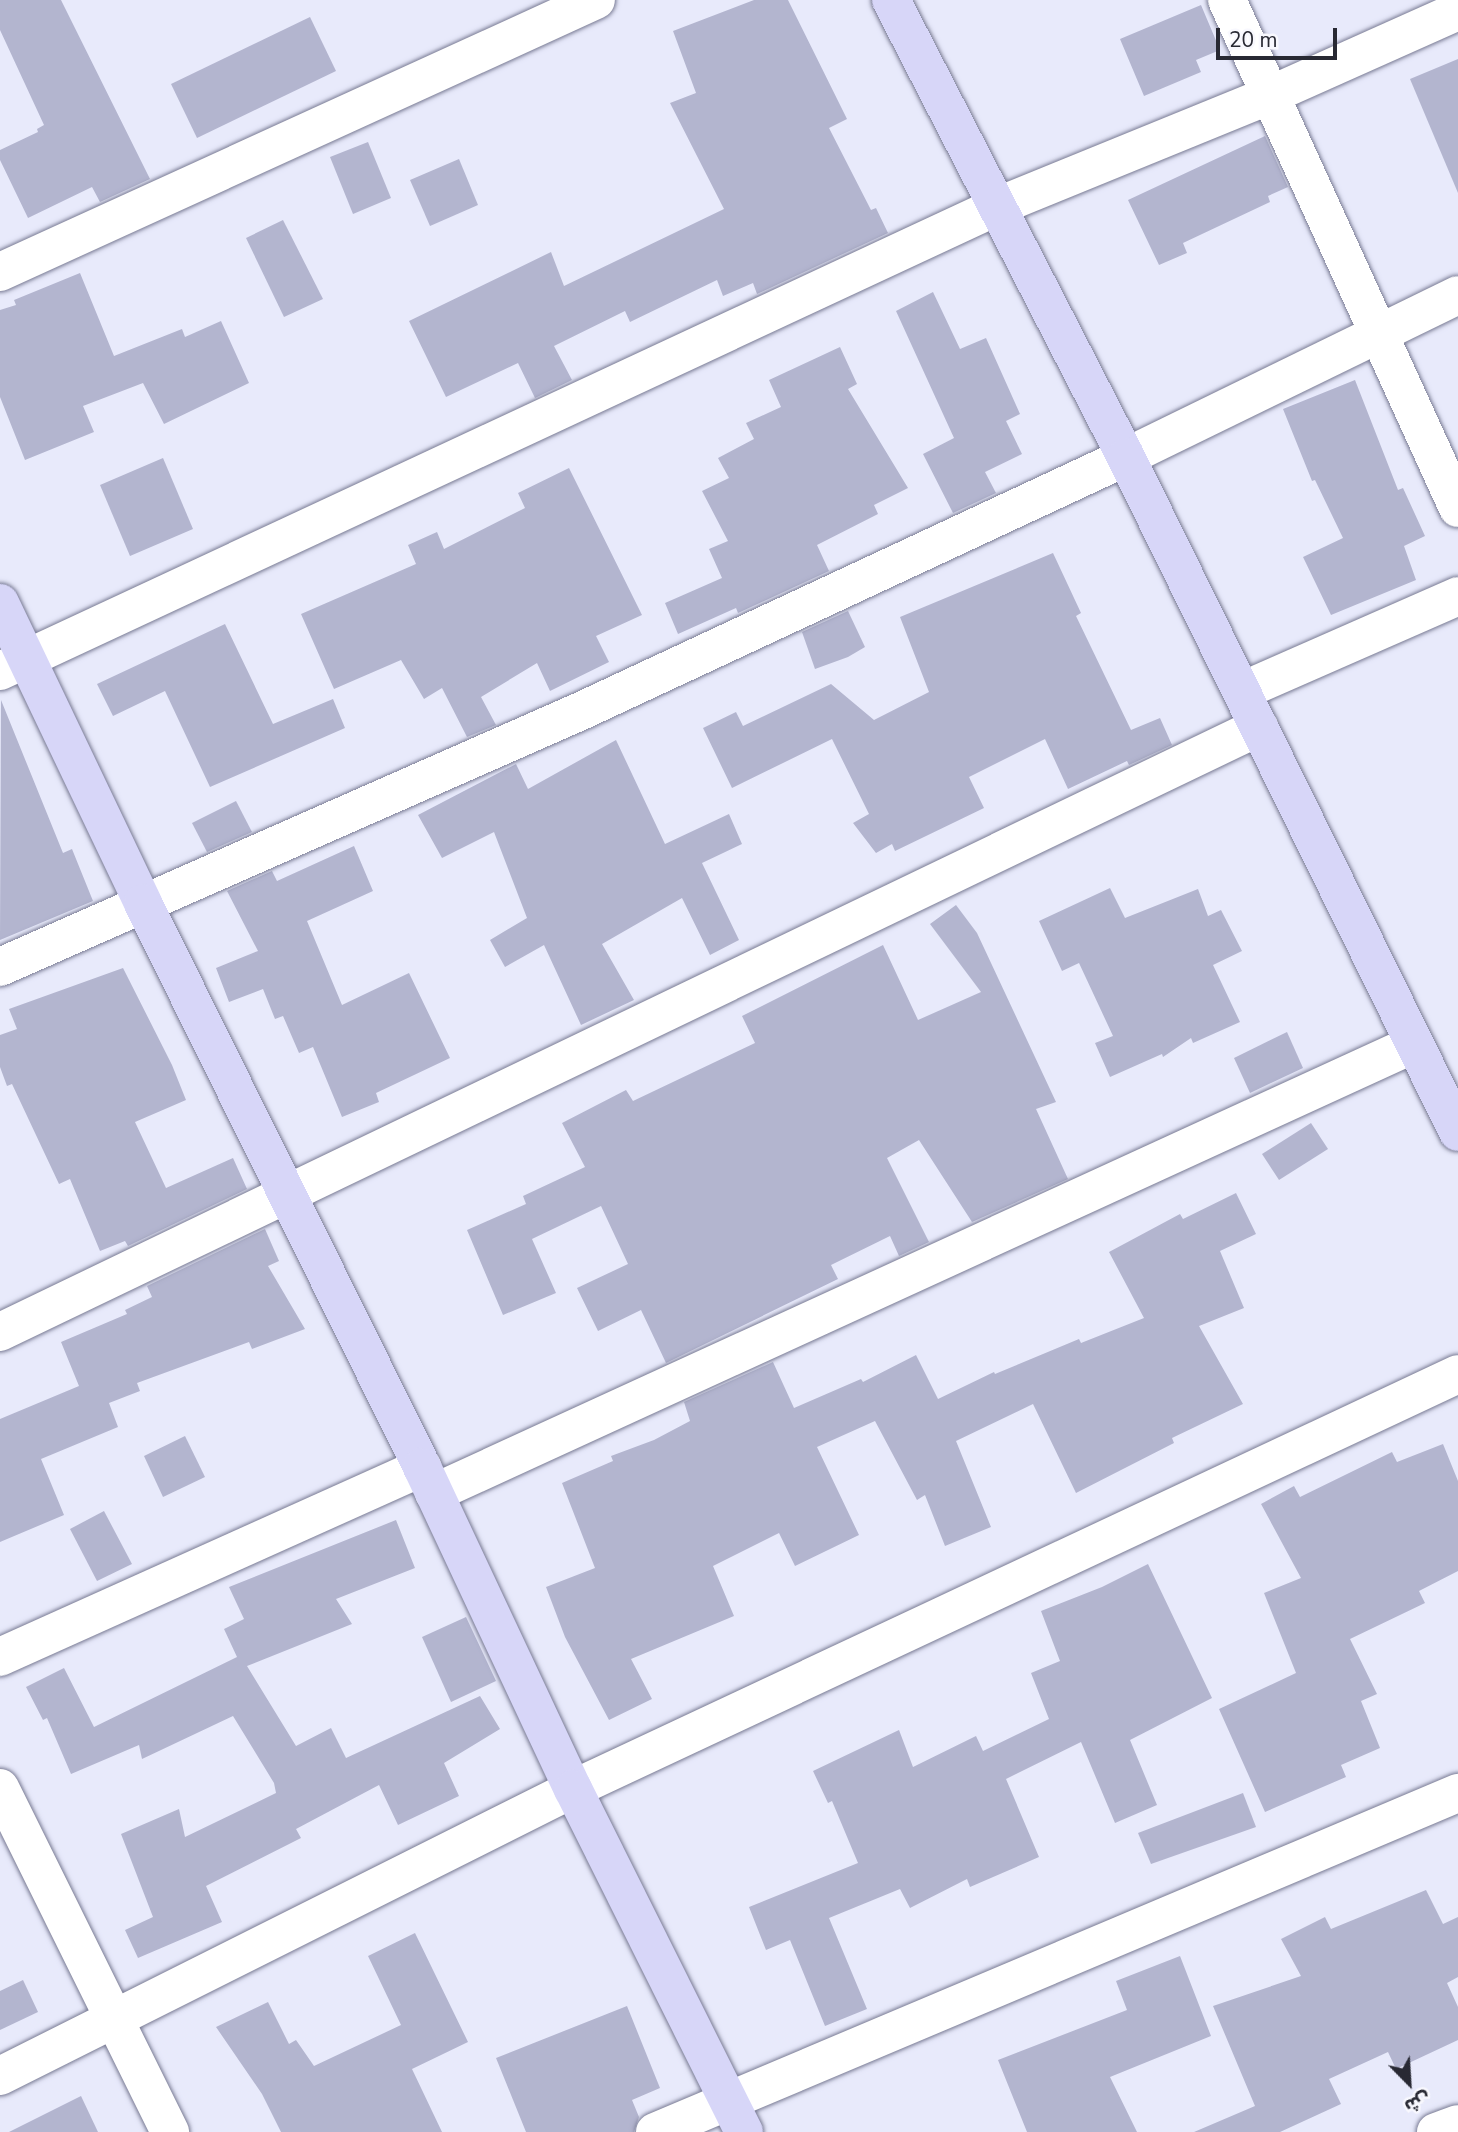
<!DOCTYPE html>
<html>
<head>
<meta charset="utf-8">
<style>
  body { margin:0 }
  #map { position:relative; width:1458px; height:2132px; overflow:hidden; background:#e8eafb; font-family:"Nunito Sans","Noto Sans Arabic",sans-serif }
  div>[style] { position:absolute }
  .building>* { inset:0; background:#b3b5cf }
  .roads { filter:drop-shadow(0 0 2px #787a93) drop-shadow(0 0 2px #787a93) }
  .street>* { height:38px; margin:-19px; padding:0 19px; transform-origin:19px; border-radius:19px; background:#fff }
  .secondary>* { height:38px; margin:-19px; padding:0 19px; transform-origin:19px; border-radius:19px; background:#d7d6f8 }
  span { translate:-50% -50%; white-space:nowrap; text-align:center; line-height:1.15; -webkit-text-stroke:5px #f8f8fe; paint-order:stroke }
  .north { position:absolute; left:1374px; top:2048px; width:70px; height:70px; -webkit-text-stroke:5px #f8f8fe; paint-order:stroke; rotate:156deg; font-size:19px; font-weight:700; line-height:28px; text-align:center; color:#282933 }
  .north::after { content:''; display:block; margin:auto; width:24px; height:32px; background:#282933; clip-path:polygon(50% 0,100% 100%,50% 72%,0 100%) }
  .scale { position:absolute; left:1216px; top:28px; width:121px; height:32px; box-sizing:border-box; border:4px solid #282933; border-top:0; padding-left:9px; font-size:21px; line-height:24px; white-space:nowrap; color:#282933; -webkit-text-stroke:5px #f8f8fe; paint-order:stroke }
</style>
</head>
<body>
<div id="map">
  <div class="building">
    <i style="clip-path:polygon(0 0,61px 0,150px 179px,100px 202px,92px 187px,28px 218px,0 160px,0 150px,38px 132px,37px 129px,44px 125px,0 30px)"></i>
    <i style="clip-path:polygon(754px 0,788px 0,847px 119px,829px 128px,871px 210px,876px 208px,888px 233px,757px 294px,753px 283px,723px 296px,717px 280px,630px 322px,625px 311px,554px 346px,572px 380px,535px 398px,518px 363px,446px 397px,409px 321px,551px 252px,564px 286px,724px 209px,670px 103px,696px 93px,673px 31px)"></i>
    <i style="clip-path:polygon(1201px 5px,1220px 50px,1196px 60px,1201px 72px,1144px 96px,1120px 39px)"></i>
    <i style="clip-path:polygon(310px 17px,336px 71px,197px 138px,171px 84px)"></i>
    <i style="clip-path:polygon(1458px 59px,1458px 193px,1410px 79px)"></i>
    <i style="clip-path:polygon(1265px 136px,1288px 187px,1268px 196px,1270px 202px,1183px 243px,1187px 253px,1159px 265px,1128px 200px)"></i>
    <i style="clip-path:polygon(368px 142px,391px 198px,353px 214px,330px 157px)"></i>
    <i style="clip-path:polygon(459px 159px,478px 205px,430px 226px,410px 180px)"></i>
    <i style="clip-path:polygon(283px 220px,323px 299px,284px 317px,246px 238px)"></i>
    <i style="clip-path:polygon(80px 273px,114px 356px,182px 329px,185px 337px,221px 321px,249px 383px,164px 424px,143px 383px,83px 406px,94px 432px,25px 460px,0 397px,0 310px,16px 305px,14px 300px)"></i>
    <i style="clip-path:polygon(933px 292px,960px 349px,986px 338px,1020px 414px,1006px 421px,1022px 454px,985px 472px,996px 493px,953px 513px,923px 454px,954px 438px,896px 311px)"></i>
    <i style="clip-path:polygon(840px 347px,857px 384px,848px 389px,908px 488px,874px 505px,878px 514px,817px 545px,829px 571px,738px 613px,736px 608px,678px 634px,665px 603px,722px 578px,709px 549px,728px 541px,702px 491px,729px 478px,718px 458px,754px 439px,746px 423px,781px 407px,769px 380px)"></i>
    <i style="clip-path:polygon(1355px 380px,1398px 490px,1403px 488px,1425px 536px,1404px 546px,1416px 580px,1331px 615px,1303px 557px,1343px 538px,1315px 480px,1312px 481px,1283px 409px)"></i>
    <i style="clip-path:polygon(163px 458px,193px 529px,130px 556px,100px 485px)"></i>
    <i style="clip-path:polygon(569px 468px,642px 615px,596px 636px,609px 662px,550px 691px,537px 663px,481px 697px,496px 725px,467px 737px,442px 688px,424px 699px,401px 660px,334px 689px,301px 614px,416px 564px,408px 545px,437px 532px,444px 549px,525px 508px,518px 493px)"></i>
    <i style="clip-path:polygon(1053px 553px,1081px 613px,1076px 616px,1131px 730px,1160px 718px,1172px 745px,1129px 765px,1127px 761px,1068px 789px,1045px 739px,969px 777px,984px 808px,895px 851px,892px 844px,876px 853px,853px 823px,869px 814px,832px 739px,732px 788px,703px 728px,736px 712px,743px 726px,831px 684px,874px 720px,929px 692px,900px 617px)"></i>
    <i style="clip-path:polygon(848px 611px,865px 647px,848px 657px,815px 669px,802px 632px)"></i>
    <i style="clip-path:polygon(225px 624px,273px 724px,333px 699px,345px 728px,210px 787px,165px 691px,113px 716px,97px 684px)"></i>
    <i style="clip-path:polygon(1px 700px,63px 853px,72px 849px,93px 901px,0 940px)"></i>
    <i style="clip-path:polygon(616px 740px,665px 844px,729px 814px,742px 844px,702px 863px,739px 940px,710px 955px,682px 898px,602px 944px,634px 1000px,581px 1025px,544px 945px,505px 967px,490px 940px,527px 918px,494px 832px,442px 858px,418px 815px,516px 764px,528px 789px)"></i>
    <i style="clip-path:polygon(236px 801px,252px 832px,207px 852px,192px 823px)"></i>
    <i style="clip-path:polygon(354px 846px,373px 891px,307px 921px,342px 1005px,409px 973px,450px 1058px,376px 1093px,379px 1102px,342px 1117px,313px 1047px,299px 1053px,283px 1016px,275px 1019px,263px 989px,229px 1002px,216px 968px,258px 951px,227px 891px,272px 871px,277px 881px)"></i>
    <i style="clip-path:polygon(1110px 888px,1125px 918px,1198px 889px,1208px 916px,1221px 910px,1242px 951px,1213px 965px,1240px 1022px,1193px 1043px,1191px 1038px,1163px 1057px,1162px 1054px,1110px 1077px,1095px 1043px,1113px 1036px,1079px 963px,1062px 971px,1039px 921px)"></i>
    <i style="clip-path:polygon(956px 905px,977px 933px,1056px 1102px,1036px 1109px,1068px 1179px,972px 1222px,919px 1140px,887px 1158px,929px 1242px,899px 1256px,890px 1236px,831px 1265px,838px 1279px,666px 1363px,641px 1310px,598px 1331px,577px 1288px,628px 1264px,601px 1206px,532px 1239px,556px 1293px,503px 1315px,467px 1230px,526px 1204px,523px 1196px,585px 1167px,562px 1123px,626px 1090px,633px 1101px,755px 1043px,742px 1016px,883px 945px,918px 1020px,981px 992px,930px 924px)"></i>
    <i style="clip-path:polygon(123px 968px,172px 1065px,186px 1100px,135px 1122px,166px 1188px,233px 1158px,247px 1189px,128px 1246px,125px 1241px,100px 1251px,70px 1179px,59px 1184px,12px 1084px,7px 1086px,0 1067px,0 1035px,17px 1029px,9px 1009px)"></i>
    <i style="clip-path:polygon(1287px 1032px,1303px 1068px,1250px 1093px,1234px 1058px)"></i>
    <i style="clip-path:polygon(1311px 1123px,1328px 1149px,1279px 1180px,1262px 1154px)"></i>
    <i style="clip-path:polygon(1236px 1193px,1256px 1234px,1220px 1251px,1244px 1308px,1199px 1326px,1243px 1404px,1172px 1438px,1174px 1443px,1076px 1493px,1033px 1404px,956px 1441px,991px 1527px,945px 1546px,925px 1495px,917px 1500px,875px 1421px,817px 1447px,859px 1535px,795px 1566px,779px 1533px,713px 1566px,734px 1616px,631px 1659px,652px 1699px,609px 1720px,565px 1637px,546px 1587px,595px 1568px,562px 1483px,613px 1461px,611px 1456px,654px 1440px,690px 1421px,684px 1402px,773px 1362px,794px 1408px,861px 1379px,863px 1382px,916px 1355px,938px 1399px,994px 1372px,995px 1374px,1079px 1339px,1081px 1343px,1144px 1318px,1109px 1252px,1180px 1214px,1183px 1219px)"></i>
    <i style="clip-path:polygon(265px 1229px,279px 1261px,268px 1266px,305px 1329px,252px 1349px,249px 1342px,137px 1383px,140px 1391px,109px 1403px,118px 1427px,41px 1459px,64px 1515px,0 1542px,0 1419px,79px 1386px,61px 1342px,127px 1314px,125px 1310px,152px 1297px,147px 1286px)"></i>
    <i style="clip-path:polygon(185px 1436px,205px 1477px,163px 1497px,144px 1456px)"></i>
    <i style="clip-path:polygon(1443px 1444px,1458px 1481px,1458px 1571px,1419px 1591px,1425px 1603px,1350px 1639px,1377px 1694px,1361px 1701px,1380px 1748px,1341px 1765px,1346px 1777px,1265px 1812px,1219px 1709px,1296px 1673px,1264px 1593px,1301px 1578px,1261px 1504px,1294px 1486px,1300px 1497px,1392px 1452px,1397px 1462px)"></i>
    <i style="clip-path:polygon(104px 1511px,132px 1564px,97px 1581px,70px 1529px)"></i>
    <i style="clip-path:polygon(396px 1520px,415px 1568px,336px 1599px,352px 1624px,247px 1666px,296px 1746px,331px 1728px,346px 1758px,480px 1696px,500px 1729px,444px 1763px,459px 1796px,398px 1825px,379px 1785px,296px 1829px,301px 1838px,206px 1886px,222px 1922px,138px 1958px,125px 1930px,153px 1917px,121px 1834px,179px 1809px,185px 1837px,276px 1793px,274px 1783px,233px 1716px,142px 1759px,139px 1745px,71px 1774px,47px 1718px,43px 1720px,26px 1687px,64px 1668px,94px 1727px,237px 1657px,224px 1629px,244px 1619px,229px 1587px)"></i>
    <i style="clip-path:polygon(1148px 1564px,1212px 1698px,1130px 1740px,1157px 1805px,1115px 1823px,1081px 1742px,1006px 1779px,1039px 1857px,970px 1887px,967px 1879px,910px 1908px,900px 1889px,829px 1918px,867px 2009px,825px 2026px,790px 1940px,766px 1950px,749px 1907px,858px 1863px,832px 1801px,828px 1803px,813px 1771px,899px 1730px,913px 1767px,976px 1736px,983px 1751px,1049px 1719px,1031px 1673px,1060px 1661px,1041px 1611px,1102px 1587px)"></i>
    <i style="clip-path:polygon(466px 1617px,496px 1681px,451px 1702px,422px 1637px)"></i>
    <i style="clip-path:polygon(1243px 1793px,1256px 1827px,1151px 1864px,1138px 1833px)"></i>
    <i style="clip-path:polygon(1426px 1890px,1443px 1924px,1458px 1917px,1458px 1977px,1447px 1983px,1458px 2007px,1458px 2040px,1396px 2069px,1388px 2052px,1329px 2079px,1341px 2104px,1280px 2132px,1194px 2132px,1255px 2106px,1213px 2006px,1301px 1976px,1281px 1939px,1325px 1917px,1331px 1929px)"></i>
    <i style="clip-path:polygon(415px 1933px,468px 2042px,412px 2069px,442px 2132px,281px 2132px,262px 2094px,216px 2027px,268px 2002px,289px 2044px,296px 2040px,314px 2066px,401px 2025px,368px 1956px)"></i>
    <i style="clip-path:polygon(1180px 1956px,1211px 2036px,1110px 2077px,1137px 2132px,1027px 2132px,998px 2060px,1127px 2010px,1116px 1981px)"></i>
    <i style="clip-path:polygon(23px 1980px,38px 2012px,0 2030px,0 1991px)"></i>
    <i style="clip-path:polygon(627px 2006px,660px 2088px,632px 2100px,639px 2117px,634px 2132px,526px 2132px,496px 2058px)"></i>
    <i style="clip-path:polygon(81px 2096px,98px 2132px,9px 2132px)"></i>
  </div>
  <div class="roads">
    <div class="street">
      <i style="left:1227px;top:0;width:558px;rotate:65.55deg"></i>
      <i style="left:0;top:272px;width:655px;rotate:-24.53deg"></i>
      <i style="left:0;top:671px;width:1099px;rotate:-24.98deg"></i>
      <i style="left:996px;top:207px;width:294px;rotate:-22.2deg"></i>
      <i style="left:1268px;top:96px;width:208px;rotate:-24.1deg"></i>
      <i style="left:1242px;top:691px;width:236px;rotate:-23.7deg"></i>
      <i style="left:0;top:967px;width:635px;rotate:-23.78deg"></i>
      <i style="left:581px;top:711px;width:601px;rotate:-24.99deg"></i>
      <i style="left:1126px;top:457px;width:369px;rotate:-26deg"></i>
      <i style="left:0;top:1332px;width:1397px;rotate:-25.67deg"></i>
      <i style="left:434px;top:1493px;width:1078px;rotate:-24.62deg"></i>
      <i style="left:0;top:1657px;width:463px;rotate:-24.2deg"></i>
      <i style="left:0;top:1788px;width:384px;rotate:63.7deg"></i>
      <i style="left:0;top:2076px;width:641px;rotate:-26.61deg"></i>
      <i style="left:573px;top:1789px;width:977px;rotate:-25.12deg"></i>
      <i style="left:655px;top:2132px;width:872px;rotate:-22.89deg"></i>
      <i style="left:1436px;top:2132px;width:23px;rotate:-20deg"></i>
    </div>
    <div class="secondary">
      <i style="left:891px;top:0;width:514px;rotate:62.79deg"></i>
      <i style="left:1126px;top:457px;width:752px;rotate:63.81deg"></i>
      <i style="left:0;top:603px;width:332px;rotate:64.5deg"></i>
      <i style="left:143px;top:903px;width:629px;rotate:63.68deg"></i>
      <i style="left:422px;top:1467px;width:356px;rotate:64.9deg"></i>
      <i style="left:573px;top:1789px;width:383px;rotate:63.5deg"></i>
    </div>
  </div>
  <div class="north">ش</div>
  <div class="scale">20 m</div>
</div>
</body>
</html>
